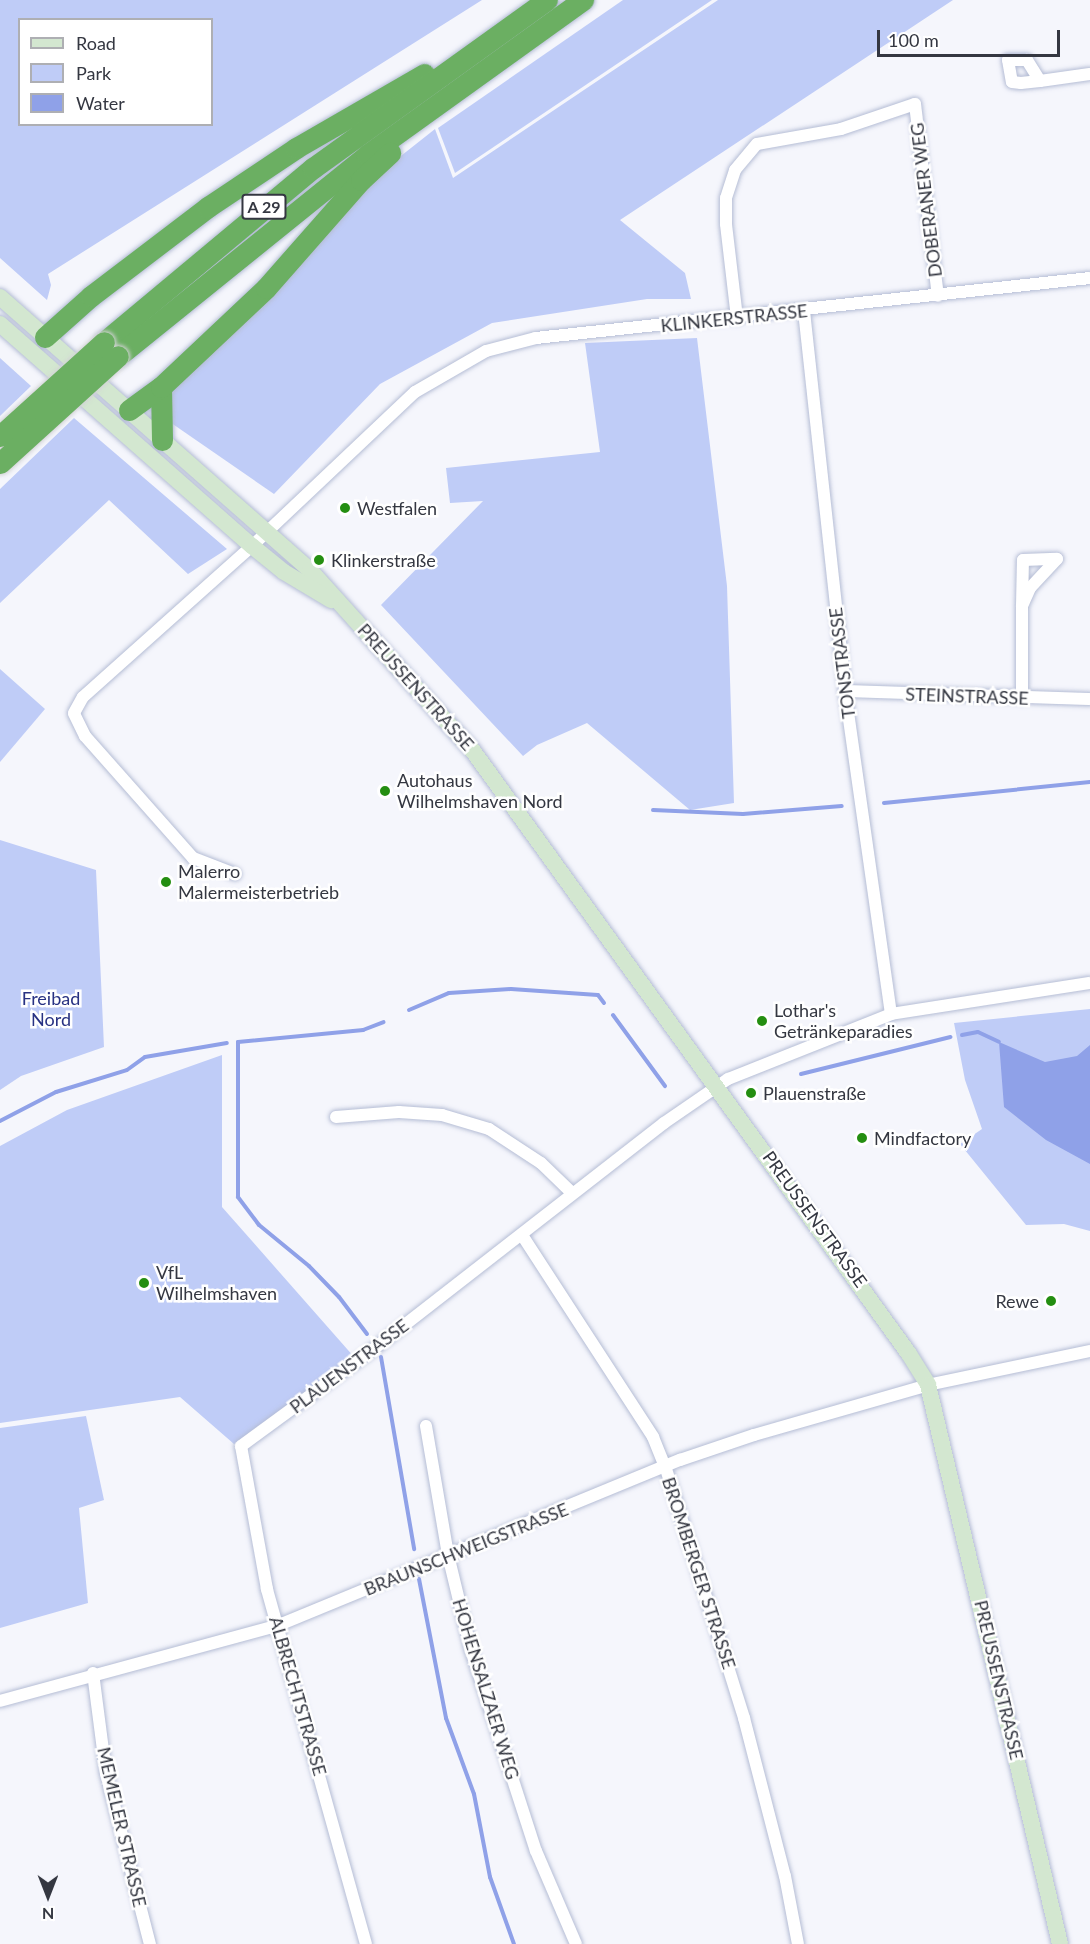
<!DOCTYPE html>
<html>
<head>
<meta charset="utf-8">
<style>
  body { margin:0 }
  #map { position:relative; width:1090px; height:1944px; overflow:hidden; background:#f5f6fc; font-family:Lato,sans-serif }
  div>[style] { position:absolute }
  .green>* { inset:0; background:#bfccf7 }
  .water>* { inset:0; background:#8fa1e8 }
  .stream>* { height:4px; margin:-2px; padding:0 2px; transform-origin:2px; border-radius:2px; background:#8fa1e8 }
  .roads { filter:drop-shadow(0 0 2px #b5bdd5) drop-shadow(0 0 2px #b5bdd5) }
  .minor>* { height:12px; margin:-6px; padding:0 6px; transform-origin:6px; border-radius:6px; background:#fff }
  .secondary>* { height:16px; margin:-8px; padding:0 8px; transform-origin:8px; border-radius:8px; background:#d3e7d0 }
  .motorway>* { height:21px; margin:-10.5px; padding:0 10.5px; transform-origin:10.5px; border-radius:10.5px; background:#6baf62 }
  .bridges { filter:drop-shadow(0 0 2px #d2d3d5) drop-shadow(0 0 2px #d2d3d5) }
  .motorway-bridge>* { height:21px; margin:-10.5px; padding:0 10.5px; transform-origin:10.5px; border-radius:10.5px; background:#6baf62 }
  .dots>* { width:16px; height:16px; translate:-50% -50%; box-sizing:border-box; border:3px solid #fff; border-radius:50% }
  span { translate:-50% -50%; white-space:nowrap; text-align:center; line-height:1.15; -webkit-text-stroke:5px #fff; paint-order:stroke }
  .shield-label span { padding:2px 4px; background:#fff; border:2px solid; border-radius:4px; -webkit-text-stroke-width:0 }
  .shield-label { font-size:16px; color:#343741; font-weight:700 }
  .street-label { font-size:18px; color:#343741 }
  .poi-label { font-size:18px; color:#343741 }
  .left { translate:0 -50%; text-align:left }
  .right { translate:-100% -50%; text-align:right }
  .park-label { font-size:18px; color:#283283 }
  .legend { position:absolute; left:18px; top:18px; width:195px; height:108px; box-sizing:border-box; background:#fff; border:2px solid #aeafb3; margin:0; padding:8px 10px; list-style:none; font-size:18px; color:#343741 }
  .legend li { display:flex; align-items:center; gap:12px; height:30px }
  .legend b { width:30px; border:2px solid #aeafb3 }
  .north { position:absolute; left:18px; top:1866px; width:60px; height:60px; -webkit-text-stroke:4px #fff; paint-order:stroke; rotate:180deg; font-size:16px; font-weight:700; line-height:24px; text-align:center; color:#343741 }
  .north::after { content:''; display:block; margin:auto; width:21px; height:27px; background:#343741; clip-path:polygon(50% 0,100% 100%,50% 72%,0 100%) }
  .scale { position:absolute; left:877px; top:30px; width:183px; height:27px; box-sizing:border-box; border:3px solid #343741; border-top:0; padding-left:8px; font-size:18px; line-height:21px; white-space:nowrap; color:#343741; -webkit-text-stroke:4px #fff; paint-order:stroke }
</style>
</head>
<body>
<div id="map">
  <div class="green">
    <i style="clip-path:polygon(evenodd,0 0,482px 0,48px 274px,51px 285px,47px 300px,0 258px,0 0,20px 20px,212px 20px,212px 124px,20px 124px,20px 20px)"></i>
    <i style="clip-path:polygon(623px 0,712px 0,455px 173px,438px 128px)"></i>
    <i style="clip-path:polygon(718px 0,953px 0,620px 220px,685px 273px,691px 299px,647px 299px,492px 323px,380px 384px,274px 494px,164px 418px,166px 392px,373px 178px,435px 129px,453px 178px)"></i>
    <i style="clip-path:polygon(697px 338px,727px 586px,734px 803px,690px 810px,587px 723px,537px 745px,523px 756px,381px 605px,483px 501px,450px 503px,446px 468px,600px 452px,585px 343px)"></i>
    <i style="clip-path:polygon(0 358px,31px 386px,0 416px)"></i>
    <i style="clip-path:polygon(74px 418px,227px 549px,188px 574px,109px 500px,0 603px,0 489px)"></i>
    <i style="clip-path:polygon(0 669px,45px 709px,0 762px)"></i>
    <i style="clip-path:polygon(0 840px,96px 870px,104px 1047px,21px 1076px,0 1090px)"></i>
    <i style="clip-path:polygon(1090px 1009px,1090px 1231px,1064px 1224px,1026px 1225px,960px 1144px,982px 1129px,965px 1080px,954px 1023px)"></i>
    <i style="clip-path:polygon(222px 1055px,222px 1207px,355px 1358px,234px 1444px,180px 1397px,0 1423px,0 1146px,67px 1110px)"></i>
    <i style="clip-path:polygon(86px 1416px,104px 1500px,79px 1508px,88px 1603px,0 1628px,0 1428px)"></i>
  </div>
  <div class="water">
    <i style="clip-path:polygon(999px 1042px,1045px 1062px,1077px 1056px,1090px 1045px,1090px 1164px,1046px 1140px,1004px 1107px)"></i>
  </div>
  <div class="stream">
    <i style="left:884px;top:803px;width:207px;rotate:-5.8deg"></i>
    <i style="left:653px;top:810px;width:90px;rotate:2.5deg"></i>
    <i style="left:743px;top:814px;width:99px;rotate:-4.6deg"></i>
    <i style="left:409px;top:1010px;width:43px;rotate:-23deg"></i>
    <i style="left:449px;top:993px;width:62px;rotate:-3.7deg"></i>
    <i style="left:511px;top:989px;width:87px;rotate:3.9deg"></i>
    <i style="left:598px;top:995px;width:10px;rotate:53deg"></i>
    <i style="left:613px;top:1015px;width:88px;rotate:53.8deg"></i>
    <i style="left:962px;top:1035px;width:16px;rotate:-11deg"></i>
    <i style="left:978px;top:1032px;width:23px;rotate:25deg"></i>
    <i style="left:801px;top:1074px;width:154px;rotate:-13.9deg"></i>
    <i style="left:0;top:1121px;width:63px;rotate:-27.4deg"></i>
    <i style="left:56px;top:1092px;width:74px;rotate:-17.2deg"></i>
    <i style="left:127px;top:1070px;width:22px;rotate:-36deg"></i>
    <i style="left:145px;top:1057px;width:83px;rotate:-9.7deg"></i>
    <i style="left:367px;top:1334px;width:46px;rotate:-127.1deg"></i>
    <i style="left:339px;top:1297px;width:43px;rotate:-134.1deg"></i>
    <i style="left:309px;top:1266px;width:65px;rotate:-140.6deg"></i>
    <i style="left:259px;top:1225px;width:35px;rotate:-127deg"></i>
    <i style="left:238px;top:1197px;width:155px;rotate:-90deg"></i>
    <i style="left:238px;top:1042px;width:126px;rotate:-5.5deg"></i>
    <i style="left:363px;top:1030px;width:22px;rotate:-21deg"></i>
    <i style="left:381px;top:1357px;width:195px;rotate:80.2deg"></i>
    <i style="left:419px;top:1579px;width:142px;rotate:79deg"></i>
    <i style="left:446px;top:1718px;width:81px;rotate:69.8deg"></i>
    <i style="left:474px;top:1794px;width:85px;rotate:79.1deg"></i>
    <i style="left:490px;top:1877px;width:71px;rotate:70.3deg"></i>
  </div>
  <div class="roads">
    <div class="minor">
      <i style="left:1040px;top:81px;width:25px;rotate:-122deg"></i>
      <i style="left:1027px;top:60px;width:19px;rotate:180deg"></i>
      <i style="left:1008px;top:60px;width:22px;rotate:80deg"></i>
      <i style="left:1012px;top:82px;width:9px;rotate:6deg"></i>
      <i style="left:1021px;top:83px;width:19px;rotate:-6deg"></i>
      <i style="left:1040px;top:81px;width:50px;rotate:-8deg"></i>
      <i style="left:804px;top:311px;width:382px;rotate:83.8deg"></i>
      <i style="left:845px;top:691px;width:326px;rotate:81.9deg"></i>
      <i style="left:737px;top:318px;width:95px;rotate:-96.7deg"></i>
      <i style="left:726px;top:224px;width:26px;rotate:-90deg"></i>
      <i style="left:726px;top:198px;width:29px;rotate:-72deg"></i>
      <i style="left:735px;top:170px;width:34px;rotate:-50deg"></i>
      <i style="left:757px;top:144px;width:85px;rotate:-10.1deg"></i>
      <i style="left:841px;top:129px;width:78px;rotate:-18.7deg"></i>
      <i style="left:915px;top:104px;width:193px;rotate:83.2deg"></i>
      <i style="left:1022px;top:606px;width:46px;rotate:-88.8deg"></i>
      <i style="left:1023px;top:560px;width:34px;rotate:-2deg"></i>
      <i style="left:1057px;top:559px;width:40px;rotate:133deg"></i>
      <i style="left:1030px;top:588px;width:20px;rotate:114deg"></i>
      <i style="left:1022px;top:606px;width:92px;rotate:90deg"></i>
      <i style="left:845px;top:691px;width:245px;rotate:1.9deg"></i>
      <i style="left:235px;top:874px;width:45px;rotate:-159.1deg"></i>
      <i style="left:193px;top:858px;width:163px;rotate:-131.5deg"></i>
      <i style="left:85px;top:736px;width:25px;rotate:-116deg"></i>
      <i style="left:74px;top:713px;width:18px;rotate:-61deg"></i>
      <i style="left:83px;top:697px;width:227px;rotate:-41.8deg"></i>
      <i style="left:252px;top:546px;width:224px;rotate:-43.4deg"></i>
      <i style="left:415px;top:392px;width:82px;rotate:-30deg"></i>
      <i style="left:486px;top:351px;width:52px;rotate:-14.6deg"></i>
      <i style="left:536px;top:338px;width:557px;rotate:-6.18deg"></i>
      <i style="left:336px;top:1117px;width:63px;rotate:-4.5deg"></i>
      <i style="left:399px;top:1112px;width:43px;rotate:4deg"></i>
      <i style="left:442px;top:1115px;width:49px;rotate:16.6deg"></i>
      <i style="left:489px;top:1129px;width:62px;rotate:33.2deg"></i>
      <i style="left:541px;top:1163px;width:43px;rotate:44.1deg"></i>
      <i style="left:522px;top:1235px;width:241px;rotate:57deg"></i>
      <i style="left:653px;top:1437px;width:35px;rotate:68deg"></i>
      <i style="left:666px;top:1469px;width:261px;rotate:72.6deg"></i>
      <i style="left:744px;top:1718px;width:163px;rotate:75.5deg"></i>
      <i style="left:785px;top:1876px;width:69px;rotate:79.2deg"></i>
      <i style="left:426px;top:1426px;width:131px;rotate:80.3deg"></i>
      <i style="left:448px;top:1555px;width:98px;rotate:76.4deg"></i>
      <i style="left:471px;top:1650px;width:211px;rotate:72.1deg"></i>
      <i style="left:536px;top:1851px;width:101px;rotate:66.7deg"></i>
      <i style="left:93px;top:1673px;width:101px;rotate:82.6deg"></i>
      <i style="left:106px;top:1773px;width:177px;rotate:75.6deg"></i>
      <i style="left:0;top:1701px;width:289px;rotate:-15.2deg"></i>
      <i style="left:279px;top:1625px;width:434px;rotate:-22.4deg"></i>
      <i style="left:680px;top:1460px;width:78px;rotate:-18.7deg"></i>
      <i style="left:754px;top:1435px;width:181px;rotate:-16deg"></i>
      <i style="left:928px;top:1385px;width:166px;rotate:-11.9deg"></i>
      <i style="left:366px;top:1944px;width:369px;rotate:-105.6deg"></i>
      <i style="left:267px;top:1589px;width:145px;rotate:-100.3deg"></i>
      <i style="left:241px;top:1446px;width:161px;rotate:-36.2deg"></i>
      <i style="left:371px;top:1351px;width:371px;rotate:-37.9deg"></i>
      <i style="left:664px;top:1123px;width:78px;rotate:-34.5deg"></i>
      <i style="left:728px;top:1079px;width:175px;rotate:-21.7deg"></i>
      <i style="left:891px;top:1014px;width:201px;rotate:-8.9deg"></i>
    </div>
    <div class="secondary">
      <i style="left:0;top:297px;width:413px;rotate:41.4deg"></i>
      <i style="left:310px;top:570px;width:244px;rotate:48deg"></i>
      <i style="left:473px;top:751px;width:744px;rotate:54.13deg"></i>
      <i style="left:909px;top:1354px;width:36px;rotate:58deg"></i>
      <i style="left:928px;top:1385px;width:574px;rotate:76.71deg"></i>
      <i style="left:0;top:324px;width:336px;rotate:41.4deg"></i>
      <i style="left:252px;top:546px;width:41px;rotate:39.1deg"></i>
      <i style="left:284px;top:572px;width:55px;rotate:30.8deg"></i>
    </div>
    <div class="motorway">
      <i style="left:45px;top:337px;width:62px;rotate:-41.7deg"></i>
      <i style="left:91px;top:296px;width:147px;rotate:-37.3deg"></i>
      <i style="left:208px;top:207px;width:106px;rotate:-33.8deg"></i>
      <i style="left:296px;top:148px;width:148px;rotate:-30deg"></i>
      <i style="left:104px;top:342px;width:272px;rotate:-39.8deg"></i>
      <i style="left:313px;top:168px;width:288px;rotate:-35.7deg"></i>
      <i style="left:118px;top:356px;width:320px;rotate:-38.9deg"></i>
      <i style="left:367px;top:155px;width:266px;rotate:-35.7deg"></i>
      <i style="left:161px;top:387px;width:53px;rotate:88.9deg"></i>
      <i style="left:129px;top:410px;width:39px;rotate:-36deg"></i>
      <i style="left:161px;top:387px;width:144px;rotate:-43.3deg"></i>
      <i style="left:266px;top:288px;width:144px;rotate:-48.7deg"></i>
      <i style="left:361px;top:180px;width:40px;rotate:-43deg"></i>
    </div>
  </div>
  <div class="bridges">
    <div class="motorway-bridge">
      <i style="left:0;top:436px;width:140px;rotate:-42.1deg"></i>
      <i style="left:0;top:463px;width:159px;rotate:-42.2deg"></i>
    </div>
  </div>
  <div class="dots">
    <i style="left:345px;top:508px;background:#248e11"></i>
    <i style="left:319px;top:560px;background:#248e11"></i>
    <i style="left:385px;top:791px;background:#248e11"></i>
    <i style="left:166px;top:882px;background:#248e11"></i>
    <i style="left:762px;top:1021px;background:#248e11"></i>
    <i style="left:751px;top:1093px;background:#248e11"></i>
    <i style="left:862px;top:1138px;background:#248e11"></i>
    <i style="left:144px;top:1283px;background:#248e11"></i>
    <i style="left:1051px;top:1301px;background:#248e11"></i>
  </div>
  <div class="shield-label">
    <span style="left:264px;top:207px">A 29</span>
  </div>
  <div class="street-label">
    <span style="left:926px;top:200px;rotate:-97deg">DOBERANER WEG</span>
    <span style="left:734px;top:318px;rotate:-6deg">KLINKERSTRASSE</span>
    <span style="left:842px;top:663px;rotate:-97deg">TONSTRASSE</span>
    <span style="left:416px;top:687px;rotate:48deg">PREUSSENSTRASSE</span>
    <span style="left:967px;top:696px;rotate:2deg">STEINSTRASSE</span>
    <span style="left:815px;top:1219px;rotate:54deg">PREUSSENSTRASSE</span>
    <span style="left:349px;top:1366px;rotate:-37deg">PLAUENSTRASSE</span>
    <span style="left:466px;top:1549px;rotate:-22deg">BRAUNSCHWEIGSTRASSE</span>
    <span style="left:699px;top:1573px;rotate:72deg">BROMBERGER STRASSE</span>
    <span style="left:999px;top:1680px;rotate:77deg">PREUSSENSTRASSE</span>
    <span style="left:486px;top:1689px;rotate:73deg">HOHENSALZAER WEG</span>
    <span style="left:298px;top:1696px;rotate:74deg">ALBRECHTSTRASSE</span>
    <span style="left:122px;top:1827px;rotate:77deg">MEMELER STRASSE</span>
  </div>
  <div class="poi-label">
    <span class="left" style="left:357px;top:508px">Westfalen</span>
    <span class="left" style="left:331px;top:560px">Klinkerstraße</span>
    <span class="left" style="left:397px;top:791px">Autohaus<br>Wilhelmshaven Nord</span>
    <span class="left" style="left:178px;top:882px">Malerro<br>Malermeisterbetrieb</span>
    <span class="left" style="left:774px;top:1021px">Lothar's<br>Getränkeparadies</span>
    <span class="left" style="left:763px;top:1093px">Plauenstraße</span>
    <span class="left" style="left:874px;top:1138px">Mindfactory</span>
    <span class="left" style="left:156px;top:1283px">VfL<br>Wilhelmshaven</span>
    <span class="right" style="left:1039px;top:1301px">Rewe</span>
  </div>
  <div class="park-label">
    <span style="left:51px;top:1009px">Freibad<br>Nord</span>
  </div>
  <ul class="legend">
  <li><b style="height:8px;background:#d3e7d0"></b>Road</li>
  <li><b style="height:16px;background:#bfccf7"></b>Park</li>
  <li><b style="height:16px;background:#8fa1e8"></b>Water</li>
  </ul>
  <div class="north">N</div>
  <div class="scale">100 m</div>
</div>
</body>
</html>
